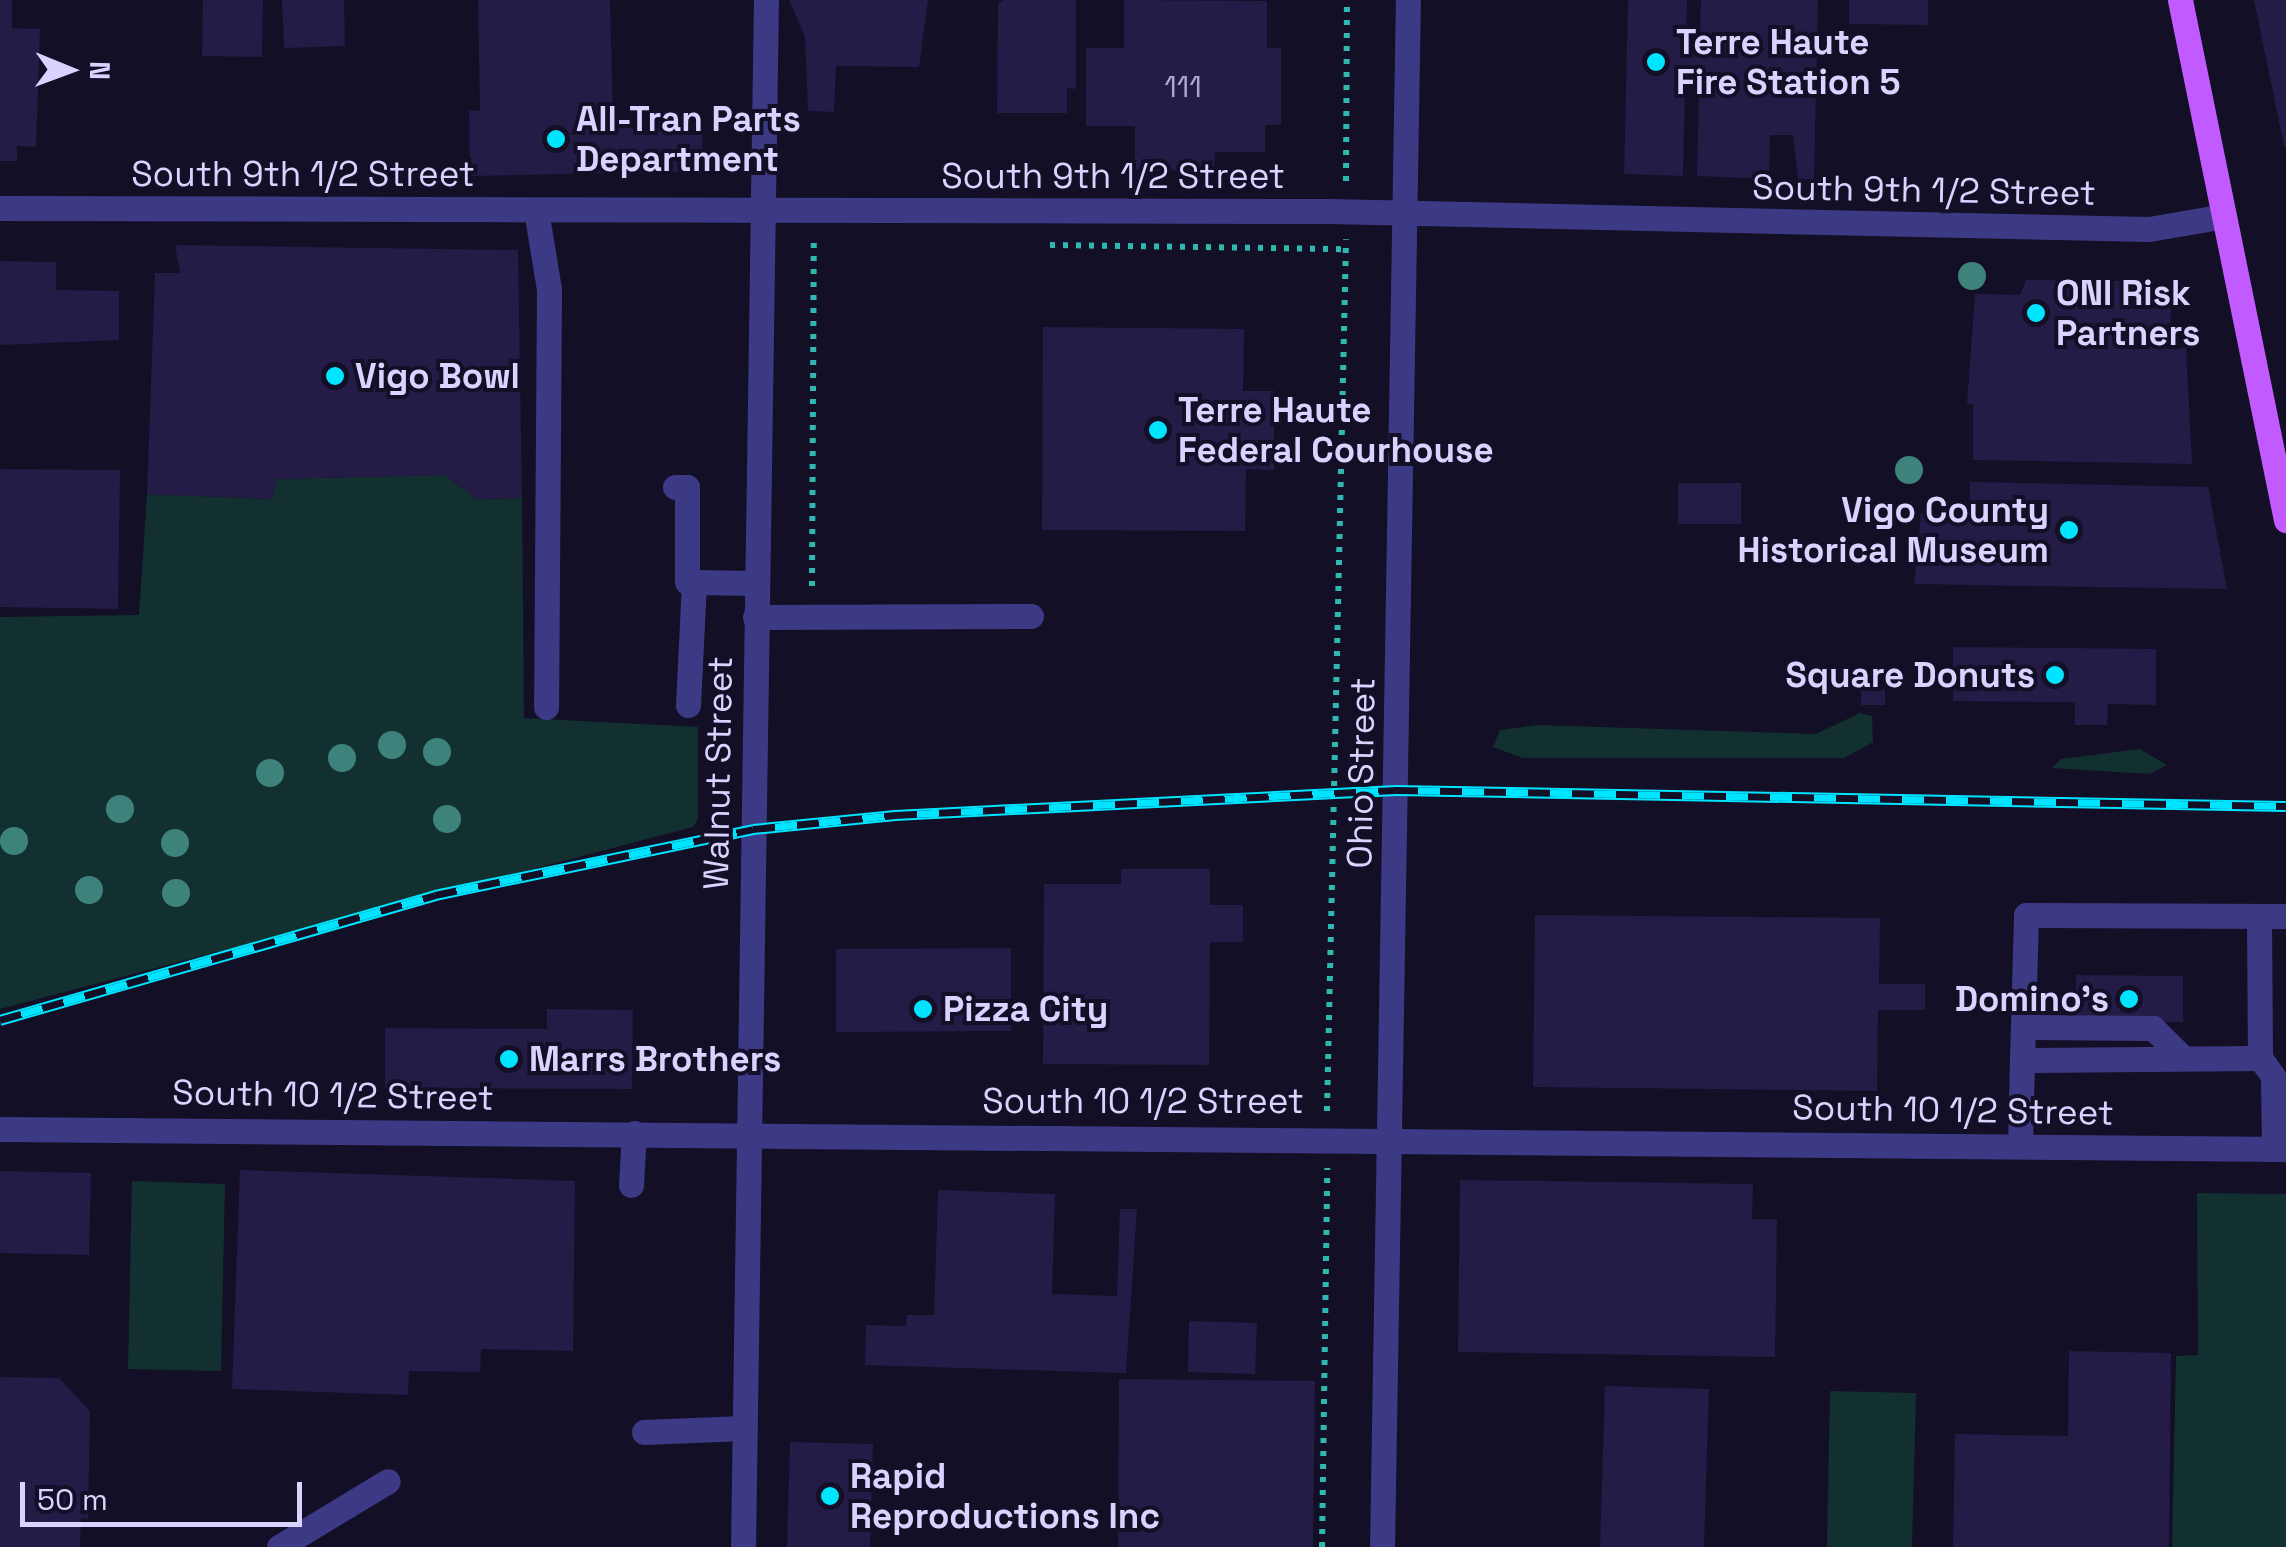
<!DOCTYPE html>
<html>
<head>
<meta charset="utf-8">
<style>
  body { margin:0 }
  #map { position:relative; width:2286px; height:1547px; overflow:hidden; background:#130f26; font-family:"Space Grotesk",sans-serif }
  div>[style] { position:absolute }
  .green>* { inset:0; background:#12302f }
  .building>* { inset:0; background:#241b47 }
  .path>* { height:6px; margin-top:-3px; transform-origin:0; background:repeating-linear-gradient(90deg,#2fb8b0 0 5px,transparent 0 13px) }
  .minor>* { height:25px; margin:-12.5px; padding:0 12.5px; transform-origin:12.5px; border-radius:12.5px; background:#3d3a85 }
  .major>* { height:25px; margin:-12.5px; padding:0 12.5px; transform-origin:12.5px; border-radius:12.5px; background:#c25bff }
  .rail>* { height:11px; margin-top:-5.5px; transform-origin:0; background:repeating-linear-gradient(90deg,#130f26 0 22px,#00e5ff 0 44px); box-sizing:border-box; border-block:2px solid #00e5ff }
  .trees>* { width:28px; height:28px; margin:-14px; border-radius:50%; background:#3d827b }
  .dots>* { width:28px; height:28px; translate:-50% -50%; box-sizing:border-box; border:5px solid #130f26; border-radius:50% }
  span { translate:-50% -50%; white-space:nowrap; text-align:center; line-height:1.15; -webkit-text-stroke:8px #130f26; paint-order:stroke }
  .number-label { font-size:30px; color:#aca6d1 }
  .number-label span { -webkit-text-stroke-width:0 }
  .poi-label { font-size:35px; color:#d9d4ff; font-weight:700 }
  .left { translate:0 -50%; text-align:left }
  .right { translate:-100% -50%; text-align:right }
  .street-label { font-size:35px; color:#d9d4ff }
  .north { position:absolute; left:20px; top:20px; width:100px; height:100px; -webkit-text-stroke:8px #130f26; paint-order:stroke; rotate:91deg; font-size:28px; font-weight:700; line-height:40px; text-align:center; color:#d9d4ff }
  .north::after { content:''; display:block; margin:auto; width:35px; height:45px; background:#d9d4ff; clip-path:polygon(50% 0,100% 100%,50% 72%,0 100%) }
  .scale { position:absolute; left:20px; top:1482px; width:282px; height:45px; box-sizing:border-box; border:5px solid #d9d4ff; border-top:0; padding-left:12px; font-size:30px; line-height:35px; white-space:nowrap; color:#d9d4ff; -webkit-text-stroke:8px #130f26; paint-order:stroke }
</style>
</head>
<body>
<div id="map">
  <div class="green">
    <i style="clip-path:polygon(445px 475px,477px 499px,522px 498px,524px 718px,698px 727px,698px 819px,693px 827px,0 1009px,0 617px,139px 615px,147px 494px,272px 499px,277px 479px)"></i>
    <i style="clip-path:polygon(1860px 713px,1872px 716px,1873px 742px,1844px 758px,1523px 758px,1493px 747px,1500px 730px,1536px 725px,1816px 734px)"></i>
    <i style="clip-path:polygon(2140px 749px,2167px 765px,2149px 774px,2052px 768px,2061px 759px)"></i>
    <i style="clip-path:polygon(132px 1181px,225px 1184px,221px 1371px,128px 1369px)"></i>
    <i style="clip-path:polygon(2197px 1193px,2286px 1194px,2286px 1547px,2172px 1547px,2176px 1356px,2198px 1355px)"></i>
    <i style="clip-path:polygon(1830px 1391px,1916px 1393px,1912px 1547px,1827px 1547px)"></i>
  </div>
  <div class="building">
    <i style="clip-path:polygon(0 0,12px 0,12px 28px,40px 29px,36px 147px,17px 146px,17px 161px,0 161px)"></i>
    <i style="clip-path:polygon(203px 0,263px 0,262px 57px,202px 56px)"></i>
    <i style="clip-path:polygon(282px 0,344px 0,345px 46px,284px 48px)"></i>
    <i style="clip-path:polygon(478px 0,610px 0,613px 119px,702px 117px,703px 171px,470px 176px,469px 110px,480px 111px)"></i>
    <i style="clip-path:polygon(789px 0,928px 0,919px 67px,836px 66px,834px 112px,808px 111px,805px 36px)"></i>
    <i style="clip-path:polygon(1004px 0,1076px 0,1076px 89px,1067px 88px,1067px 113px,997px 113px,998px 4px)"></i>
    <i style="clip-path:polygon(1124px 0,1267px 1px,1267px 48px,1281px 48px,1281px 125px,1265px 125px,1265px 152px,1215px 152px,1214px 171px,1135px 170px,1135px 126px,1086px 126px,1086px 48px,1124px 48px)"></i>
    <i style="clip-path:polygon(1628px 0,1687px 0,1686px 36px,1700px 36px,1701px 0,1818px 0,1814px 179px,1798px 179px,1793px 135px,1770px 135px,1769px 179px,1697px 176px,1699px 88px,1685px 88px,1683px 176px,1624px 174px)"></i>
    <i style="clip-path:polygon(1849px 0,1928px 0,1928px 25px,1849px 24px)"></i>
    <i style="clip-path:polygon(2254px 0,2286px 0,2286px 146px,2284px 146px)"></i>
    <i style="clip-path:polygon(175px 245px,518px 250px,522px 498px,477px 499px,445px 475px,277px 479px,273px 499px,147px 494px,155px 273px,180px 273px)"></i>
    <i style="clip-path:polygon(0 261px,56px 262px,56px 290px,119px 291px,119px 340px,0 345px)"></i>
    <i style="clip-path:polygon(2026px 280px,2121px 281px,2129px 297px,2171px 297px,2170px 348px,2186px 348px,2192px 464px,1973px 460px,1973px 404px,1967px 404px,1975px 294px,2020px 295px)"></i>
    <i style="clip-path:polygon(1043px 327px,1244px 329px,1243px 391px,1274px 391px,1274px 470px,1246px 469px,1245px 531px,1042px 530px)"></i>
    <i style="clip-path:polygon(0 469px,120px 470px,118px 609px,0 607px)"></i>
    <i style="clip-path:polygon(1970px 482px,2208px 487px,2227px 589px,1914px 584px,1921px 514px,1970px 514px)"></i>
    <i style="clip-path:polygon(1678px 483px,1741px 483px,1741px 524px,1678px 524px)"></i>
    <i style="clip-path:polygon(1953px 647px,2156px 649px,2156px 705px,2108px 704px,2107px 725px,2075px 725px,2075px 702px,1953px 701px)"></i>
    <i style="clip-path:polygon(1861px 688px,1885px 689px,1885px 705px,1861px 705px)"></i>
    <i style="clip-path:polygon(1121px 869px,1210px 869px,1210px 905px,1243px 905px,1243px 942px,1210px 942px,1209px 1065px,1043px 1064px,1044px 884px,1121px 884px)"></i>
    <i style="clip-path:polygon(1535px 915px,1880px 918px,1879px 984px,1925px 984px,1925px 1010px,1878px 1010px,1877px 1091px,1533px 1087px)"></i>
    <i style="clip-path:polygon(1011px 948px,1011px 1031px,836px 1032px,836px 949px)"></i>
    <i style="clip-path:polygon(2076px 975px,2183px 976px,2183px 1022px,2076px 1022px)"></i>
    <i style="clip-path:polygon(547px 1009px,633px 1010px,632px 1089px,385px 1088px,385px 1028px,547px 1029px)"></i>
    <i style="clip-path:polygon(240px 1170px,575px 1181px,573px 1351px,481px 1349px,480px 1372px,409px 1371px,408px 1395px,232px 1389px)"></i>
    <i style="clip-path:polygon(0 1171px,91px 1173px,89px 1255px,0 1253px)"></i>
    <i style="clip-path:polygon(1460px 1180px,1753px 1184px,1752px 1219px,1777px 1219px,1775px 1357px,1458px 1352px)"></i>
    <i style="clip-path:polygon(938px 1190px,1055px 1194px,1052px 1294px,1117px 1296px,1120px 1209px,1137px 1209px,1126px 1373px,865px 1365px,866px 1325px,906px 1326px,907px 1315px,934px 1315px)"></i>
    <i style="clip-path:polygon(1189px 1321px,1257px 1323px,1255px 1374px,1188px 1372px)"></i>
    <i style="clip-path:polygon(2069px 1351px,2171px 1353px,2169px 1547px,1953px 1547px,1955px 1434px,2068px 1436px)"></i>
    <i style="clip-path:polygon(0 1377px,59px 1378px,90px 1411px,88px 1519px,81px 1518px,80px 1547px,0 1547px)"></i>
    <i style="clip-path:polygon(1119px 1379px,1315px 1381px,1313px 1547px,1118px 1547px)"></i>
    <i style="clip-path:polygon(1605px 1386px,1709px 1389px,1704px 1547px,1600px 1547px)"></i>
    <i style="clip-path:polygon(790px 1442px,873px 1444px,870px 1547px,787px 1547px)"></i>
  </div>
  <div class="path">
    <i style="left:1346px;top:181px;width:181px;rotate:-89.7deg"></i>
    <i style="left:1050px;top:245px;width:296px;rotate:0.8deg"></i>
    <i style="left:812px;top:586px;width:344px;rotate:-89.7deg"></i>
    <i style="left:1327px;top:1111px;width:872px;rotate:-88.75deg"></i>
    <i style="left:1322px;top:1547px;width:379px;rotate:-89.2deg"></i>
  </div>
  <div class="minor">
    <i style="left:0;top:208px;width:1328px;rotate:0.13deg"></i>
    <i style="left:1328px;top:211px;width:821px;rotate:1.26deg"></i>
    <i style="left:2149px;top:229px;width:76px;rotate:-9.8deg"></i>
    <i style="left:536px;top:210px;width:80px;rotate:80.7deg"></i>
    <i style="left:549px;top:289px;width:418px;rotate:90.4deg"></i>
    <i style="left:675px;top:487px;width:12px"></i>
    <i style="left:687px;top:487px;width:95px;rotate:90deg"></i>
    <i style="left:755px;top:617px;width:276px;rotate:-0.2deg"></i>
    <i style="left:688px;top:705px;width:123px;rotate:-87.2deg"></i>
    <i style="left:694px;top:582px;width:61px;rotate:0.9deg"></i>
    <i style="left:2259px;top:917px;width:141px;rotate:89.6deg"></i>
    <i style="left:2260px;top:1058px;width:238px;rotate:179.5deg"></i>
    <i style="left:2022px;top:1060px;width:145px;rotate:-88.4deg"></i>
    <i style="left:2026px;top:915px;width:260px;rotate:0.2deg"></i>
    <i style="left:2023px;top:1027px;width:130px;rotate:0.4deg"></i>
    <i style="left:2153px;top:1028px;width:42px;rotate:45deg"></i>
    <i style="left:2260px;top:1058px;width:22px;rotate:54deg"></i>
    <i style="left:2273px;top:1076px;width:73px;rotate:89.2deg"></i>
    <i style="left:0;top:1129px;width:2286px;rotate:0.5deg"></i>
    <i style="left:2020px;top:1146px;width:86px;rotate:-88.7deg"></i>
    <i style="left:631px;top:1185px;width:52px;rotate:-86.7deg"></i>
    <i style="left:644px;top:1432px;width:99px;rotate:-2.3deg"></i>
    <i style="left:279px;top:1547px;width:127px;rotate:-31.2deg"></i>
    <i style="left:743px;top:1547px;width:1547px;rotate:-89.15deg"></i>
    <i style="left:1382px;top:1547px;width:1547px;rotate:-89.04deg"></i>
  </div>
  <div class="major">
    <i style="left:2180px;top:0;width:531px;rotate:78.48deg"></i>
  </div>
  <div class="rail">
    <i style="left:0;top:1020px;width:453px;rotate:-16deg"></i>
    <i style="left:435px;top:895px;width:325px;rotate:-11.7deg"></i>
    <i style="left:753px;top:829px;width:143px;rotate:-5.6deg"></i>
    <i style="left:895px;top:815px;width:502px;rotate:-2.86deg"></i>
    <i style="left:1396px;top:790px;width:890px;rotate:1.03deg"></i>
  </div>
  <div class="trees">
    <i style="left:1972px;top:276px"></i>
    <i style="left:1909px;top:470px"></i>
    <i style="left:392px;top:745px"></i>
    <i style="left:437px;top:752px"></i>
    <i style="left:342px;top:758px"></i>
    <i style="left:270px;top:773px"></i>
    <i style="left:120px;top:809px"></i>
    <i style="left:447px;top:819px"></i>
    <i style="left:14px;top:841px"></i>
    <i style="left:175px;top:843px"></i>
    <i style="left:89px;top:890px"></i>
    <i style="left:176px;top:893px"></i>
  </div>
  <div class="dots">
    <i style="left:1656px;top:62px;background:#00e5ff"></i>
    <i style="left:556px;top:139px;background:#00e5ff"></i>
    <i style="left:2036px;top:313px;background:#00e5ff"></i>
    <i style="left:335px;top:376px;background:#00e5ff"></i>
    <i style="left:1158px;top:430px;background:#00e5ff"></i>
    <i style="left:2069px;top:530px;background:#00e5ff"></i>
    <i style="left:2055px;top:675px;background:#00e5ff"></i>
    <i style="left:2129px;top:999px;background:#00e5ff"></i>
    <i style="left:923px;top:1009px;background:#00e5ff"></i>
    <i style="left:509px;top:1059px;background:#00e5ff"></i>
    <i style="left:830px;top:1496px;background:#00e5ff"></i>
  </div>
  <div class="number-label">
    <span style="left:1183px;top:87px">111</span>
  </div>
  <div class="poi-label">
    <span class="left" style="left:1676px;top:62px">Terre Haute<br>Fire Station 5</span>
    <span class="left" style="left:576px;top:139px">All-Tran Parts<br>Department</span>
    <span class="left" style="left:2056px;top:313px">ONI Risk<br>Partners</span>
    <span class="left" style="left:355px;top:376px">Vigo Bowl</span>
    <span class="left" style="left:1178px;top:430px">Terre Haute<br>Federal Courhouse</span>
    <span class="right" style="left:2049px;top:530px">Vigo County<br>Historical Museum</span>
    <span class="right" style="left:2035px;top:675px">Square Donuts</span>
    <span class="right" style="left:2109px;top:999px">Domino's</span>
    <span class="left" style="left:943px;top:1009px">Pizza City</span>
    <span class="left" style="left:529px;top:1059px">Marrs Brothers</span>
    <span class="left" style="left:850px;top:1496px">Rapid<br>Reproductions Inc</span>
  </div>
  <div class="street-label">
    <span style="left:303px;top:174px">South 9th 1/2 Street</span>
    <span style="left:1113px;top:176px">South 9th 1/2 Street</span>
    <span style="left:1924px;top:190px;rotate:1deg">South 9th 1/2 Street</span>
    <span style="left:718px;top:773px;rotate:-89deg">Walnut Street</span>
    <span style="left:1361px;top:773px;rotate:-89deg">Ohio Street</span>
    <span style="left:333px;top:1095px;rotate:1deg">South 10 1/2 Street</span>
    <span style="left:1143px;top:1101px">South 10 1/2 Street</span>
    <span style="left:1953px;top:1110px;rotate:1deg">South 10 1/2 Street</span>
  </div>
  <div class="north">N</div>
  <div class="scale">50 m</div>
</div>
</body>
</html>
